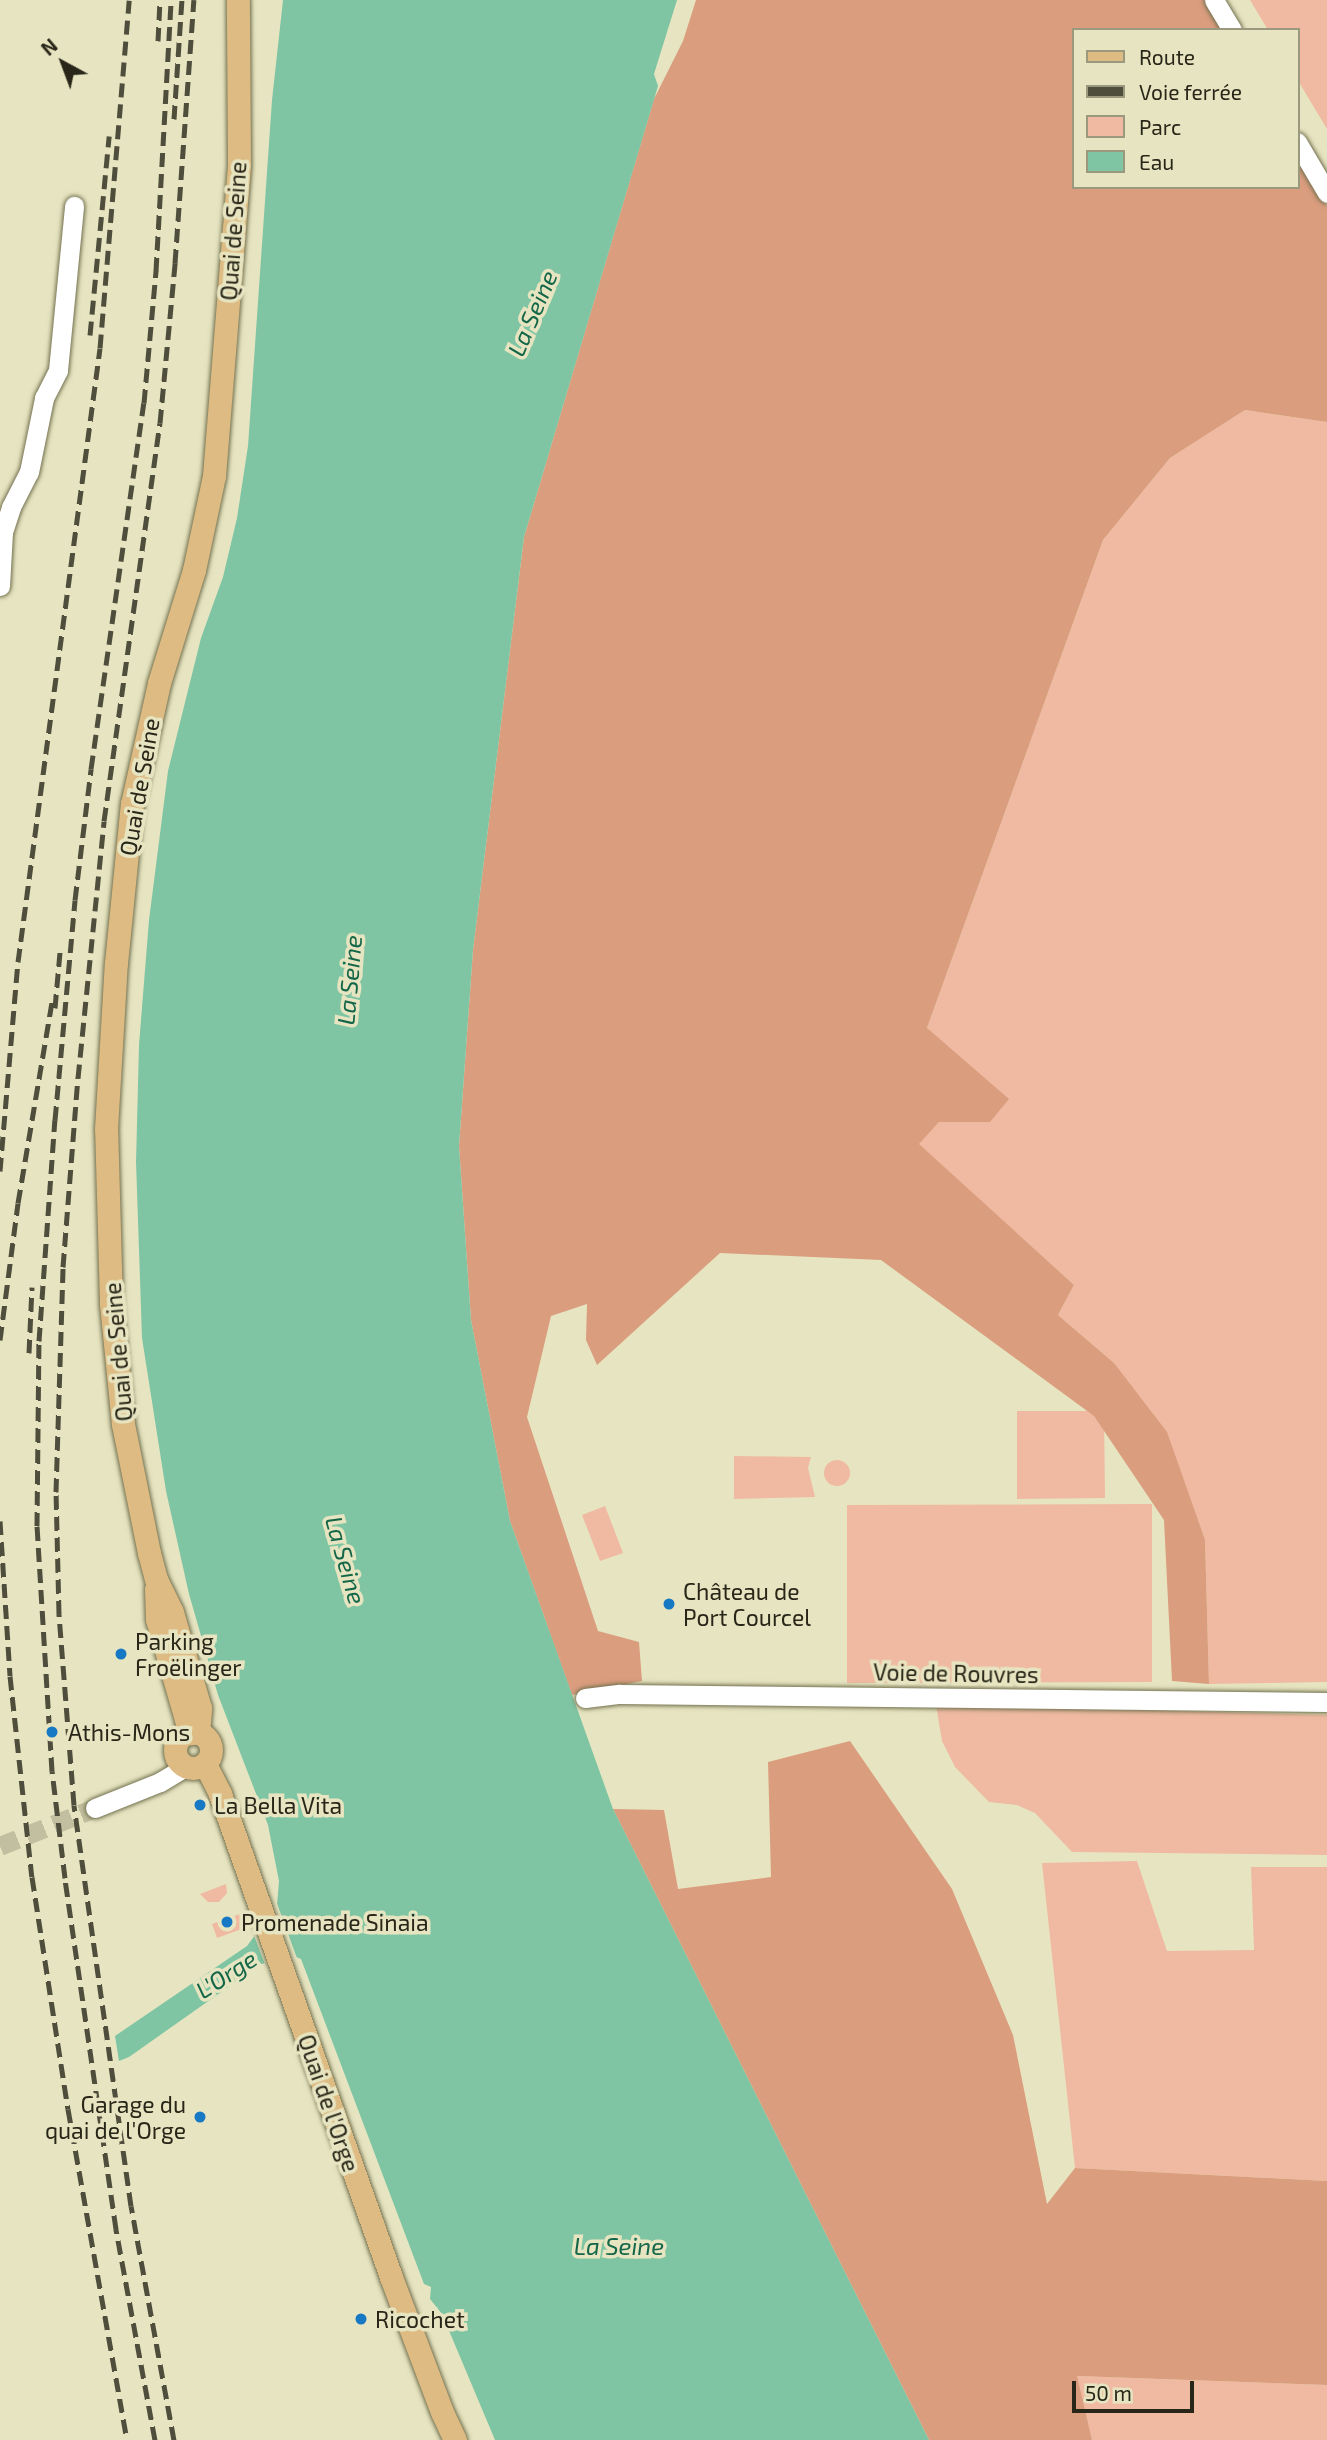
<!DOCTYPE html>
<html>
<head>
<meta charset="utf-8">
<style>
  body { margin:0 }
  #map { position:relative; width:1327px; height:2440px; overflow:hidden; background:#e7e5c1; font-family:"Exo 2",sans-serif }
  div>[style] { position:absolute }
  .green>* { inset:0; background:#efbaa1 }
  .round { border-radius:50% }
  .forest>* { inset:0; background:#da9d7e }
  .water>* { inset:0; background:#7fc5a3 }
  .pier>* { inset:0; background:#e7e5c1 }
  .minor-tunnel>* { height:19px; margin-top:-9.5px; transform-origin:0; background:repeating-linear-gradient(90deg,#c1bf9f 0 19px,transparent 0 29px) }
  .roads { filter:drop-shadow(0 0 2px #737150) drop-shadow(0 0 2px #737150) }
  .minor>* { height:19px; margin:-9.5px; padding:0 9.5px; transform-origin:9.5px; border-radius:9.5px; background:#fff }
  .major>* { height:23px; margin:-11.5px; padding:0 11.5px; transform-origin:11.5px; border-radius:11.5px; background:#ddbb82 }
  .major>.ring { margin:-11.5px; padding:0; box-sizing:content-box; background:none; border:23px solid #ddbb82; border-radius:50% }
  .rail>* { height:5px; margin-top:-2.5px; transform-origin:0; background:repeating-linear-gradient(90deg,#4f4e3c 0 14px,transparent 0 21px) }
  .dots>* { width:19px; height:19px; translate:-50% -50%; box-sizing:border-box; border:4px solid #e7e5c1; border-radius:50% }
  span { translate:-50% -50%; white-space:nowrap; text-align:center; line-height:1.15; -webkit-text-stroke:7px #e7e5c1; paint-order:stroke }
  .street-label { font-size:23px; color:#272618 }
  .poi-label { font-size:23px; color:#272618 }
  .left { translate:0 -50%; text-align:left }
  .right { translate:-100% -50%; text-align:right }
  .water-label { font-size:24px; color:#136748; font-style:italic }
  .legend { position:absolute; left:1072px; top:28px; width:228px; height:161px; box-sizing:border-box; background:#e7e5c1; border:2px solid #9a997d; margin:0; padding:9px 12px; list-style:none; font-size:21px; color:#272618 }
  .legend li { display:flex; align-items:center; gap:14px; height:35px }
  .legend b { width:35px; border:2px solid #9a997d }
  .north { position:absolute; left:28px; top:28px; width:70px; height:70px; -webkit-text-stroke:5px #e7e5c1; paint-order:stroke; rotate:319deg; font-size:19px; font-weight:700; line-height:28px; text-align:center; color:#272618 }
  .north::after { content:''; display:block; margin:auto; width:24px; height:32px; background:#272618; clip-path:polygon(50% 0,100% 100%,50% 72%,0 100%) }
  .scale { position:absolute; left:1072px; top:2381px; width:122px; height:32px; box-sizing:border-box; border:4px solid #272618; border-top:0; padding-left:9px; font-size:21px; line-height:24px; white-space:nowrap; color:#272618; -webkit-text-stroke:5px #e7e5c1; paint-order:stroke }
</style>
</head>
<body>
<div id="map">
  <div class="green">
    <i style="clip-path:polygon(1250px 0,1327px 0,1327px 129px,1297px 79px,1297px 30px,1268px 30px)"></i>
    <i style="clip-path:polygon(1245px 410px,1327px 422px,1327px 1682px,1209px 1684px,1205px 1540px,1114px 1363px,1058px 1315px,1074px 1285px,918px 1144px,939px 1122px,990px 1122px,927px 1028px,1103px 540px,1170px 458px)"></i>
    <i style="clip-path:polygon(1017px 1411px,1104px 1411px,1105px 1498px,1017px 1499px)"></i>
    <i style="clip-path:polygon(734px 1456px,811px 1457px,808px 1468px,815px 1497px,734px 1499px)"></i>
    <i class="round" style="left:824px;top:1460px;width:26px;height:26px"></i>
    <i style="clip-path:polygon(1152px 1504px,1152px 1682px,847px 1683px,847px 1505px)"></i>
    <i style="clip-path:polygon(605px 1506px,623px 1553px,600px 1561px,582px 1515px)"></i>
    <i style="clip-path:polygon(936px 1705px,1327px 1715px,1327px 1855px,1072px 1852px,1035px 1813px,1017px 1805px,989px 1802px,955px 1767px,942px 1741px)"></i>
    <i style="clip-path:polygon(1137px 1861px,1167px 1951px,1254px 1950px,1251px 1867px,1327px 1867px,1327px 2181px,1075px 2168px,1042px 1863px)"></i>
    <i style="clip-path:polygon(226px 1884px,227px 1893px,219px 1902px,208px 1902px,200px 1894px)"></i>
    <i style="clip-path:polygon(246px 1912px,250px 1926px,217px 1938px,212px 1924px)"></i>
    <i style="clip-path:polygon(1076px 2376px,1327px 2385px,1327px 2440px,1092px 2440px)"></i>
  </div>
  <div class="forest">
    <i style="clip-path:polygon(696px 0,1205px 0,1223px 30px,1073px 30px,1073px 187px,1297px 187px,1297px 156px,1327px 206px,1327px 422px,1245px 410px,1170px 458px,1103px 540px,927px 1028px,1009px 1099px,990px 1122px,939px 1122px,919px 1144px,1074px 1285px,1058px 1315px,1114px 1363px,1167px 1432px,1205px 1540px,1209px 1684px,1172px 1681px,1164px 1520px,1094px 1416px,881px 1260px,720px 1253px,597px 1365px,586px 1340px,587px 1304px,551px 1316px,527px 1417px,598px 1631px,639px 1642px,642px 1681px,572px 1695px,510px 1521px,471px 1320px,459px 1146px,473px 950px,524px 537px,654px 99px,683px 41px)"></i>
    <i style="clip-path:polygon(850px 1741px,952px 1889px,1013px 2035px,1047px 2204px,1075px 2168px,1327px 2181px,1327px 2385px,1077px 2376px,1092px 2440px,929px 2440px,613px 1809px,664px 1810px,678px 1889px,771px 1877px,768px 1762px)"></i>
  </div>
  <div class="water">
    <i style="clip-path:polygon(283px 0,677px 0,654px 74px,658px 86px,524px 537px,473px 950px,459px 1146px,471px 1320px,510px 1521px,613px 1809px,929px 2440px,495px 2440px,442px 2314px,430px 2299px,431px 2287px,424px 2284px,301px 1959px,296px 1957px,261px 1964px,129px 2057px,119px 2061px,115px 2036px,247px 1946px,277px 1905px,279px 1881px,268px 1825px,218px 1695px,189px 1594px,166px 1491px,142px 1338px,136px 1162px,139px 1045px,149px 920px,168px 771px,201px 638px,223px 577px,237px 518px,248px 446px,272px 100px)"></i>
  </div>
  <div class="pier">
    <i style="clip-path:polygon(275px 1898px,298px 1961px,266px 1967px,253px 1933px)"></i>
  </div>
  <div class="minor-tunnel">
    <i style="left:0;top:1846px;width:102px;rotate:-21.8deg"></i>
  </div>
  <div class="roads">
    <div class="minor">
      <i style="left:1214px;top:0;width:35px;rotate:59deg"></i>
      <i style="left:1297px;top:142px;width:59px;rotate:59.5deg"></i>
      <i style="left:0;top:586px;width:54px;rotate:-86.8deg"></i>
      <i style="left:3px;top:532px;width:26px;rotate:-72deg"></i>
      <i style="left:11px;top:507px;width:39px;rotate:-63deg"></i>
      <i style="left:29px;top:472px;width:76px;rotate:-78.5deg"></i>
      <i style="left:44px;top:398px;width:31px;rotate:-63deg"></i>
      <i style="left:58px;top:370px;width:165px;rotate:-84.4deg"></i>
      <i style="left:585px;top:1698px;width:35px;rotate:-7deg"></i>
      <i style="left:620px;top:1694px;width:707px;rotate:0.65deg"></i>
      <i style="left:95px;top:1808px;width:70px;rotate:-21.8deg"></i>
      <i style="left:160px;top:1782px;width:29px;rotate:-31deg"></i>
    </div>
    <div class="major">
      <i style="left:156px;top:1589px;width:30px;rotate:88deg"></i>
      <i style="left:157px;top:1619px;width:119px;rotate:73.9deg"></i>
      <i class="ring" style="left:175px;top:1732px;width:13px;height:13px"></i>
      <i style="left:198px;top:1733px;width:25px;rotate:-85deg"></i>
      <i style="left:200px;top:1708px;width:100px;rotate:-106.3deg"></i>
      <i style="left:172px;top:1612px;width:37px;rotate:-116deg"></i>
      <i style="left:156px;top:1579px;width:27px;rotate:-105deg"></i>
      <i style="left:149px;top:1553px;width:132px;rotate:-101.4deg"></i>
      <i style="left:123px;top:1424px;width:122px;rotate:-95.7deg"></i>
      <i style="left:111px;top:1303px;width:174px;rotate:-91.6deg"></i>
      <i style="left:106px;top:1129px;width:166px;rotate:-86.6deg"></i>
      <i style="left:116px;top:963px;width:160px;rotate:-84.3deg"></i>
      <i style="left:132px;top:804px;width:124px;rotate:-77.4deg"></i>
      <i style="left:159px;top:683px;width:118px;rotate:-72.8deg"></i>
      <i style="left:194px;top:570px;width:96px;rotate:-78deg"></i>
      <i style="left:214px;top:476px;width:314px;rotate:-85.4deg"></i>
      <i style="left:239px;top:163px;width:163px;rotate:-90.4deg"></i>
      <i style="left:205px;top:1764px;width:34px;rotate:63deg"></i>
      <i style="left:220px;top:1794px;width:512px;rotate:70.5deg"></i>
      <i style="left:391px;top:2277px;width:144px;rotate:69.3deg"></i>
      <i style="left:442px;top:2412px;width:31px;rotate:65deg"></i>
    </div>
  </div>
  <div class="rail">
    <i style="left:158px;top:41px;width:41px;rotate:-87.2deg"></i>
    <i style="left:174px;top:119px;width:119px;rotate:-86.2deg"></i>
    <i style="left:90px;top:335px;width:200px;rotate:-84.5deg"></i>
    <i style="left:55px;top:1008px;width:56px;rotate:-84.9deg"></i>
    <i style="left:0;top:1171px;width:210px;rotate:-85.1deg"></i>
    <i style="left:18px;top:962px;width:619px;rotate:-82.39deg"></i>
    <i style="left:100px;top:348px;width:349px;rotate:-85.2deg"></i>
    <i style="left:0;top:1340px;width:138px;rotate:-82.5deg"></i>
    <i style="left:18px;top:1203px;width:210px;rotate:-80.4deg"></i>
    <i style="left:29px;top:1353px;width:66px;rotate:-87.4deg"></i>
    <i style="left:0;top:1521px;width:155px;rotate:86.3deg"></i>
    <i style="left:10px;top:1676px;width:202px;rotate:83.8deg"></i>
    <i style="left:32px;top:1877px;width:235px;rotate:81.2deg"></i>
    <i style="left:68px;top:2109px;width:336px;rotate:79.9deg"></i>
    <i style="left:155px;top:2440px;width:215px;rotate:-100.5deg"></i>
    <i style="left:116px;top:2229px;width:355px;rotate:-98.3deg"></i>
    <i style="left:65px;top:1878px;width:108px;rotate:-96.9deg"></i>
    <i style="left:52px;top:1771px;width:245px;rotate:-93.5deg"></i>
    <i style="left:37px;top:1526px;width:185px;rotate:-89.4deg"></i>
    <i style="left:39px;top:1341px;width:222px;rotate:-85.9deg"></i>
    <i style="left:55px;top:1120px;width:221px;rotate:-84.8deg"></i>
    <i style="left:75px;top:900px;width:132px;rotate:-83deg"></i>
    <i style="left:91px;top:769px;width:370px;rotate:-81.8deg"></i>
    <i style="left:144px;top:403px;width:133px;rotate:-84.8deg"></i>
    <i style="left:156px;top:271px;width:271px;rotate:-86.8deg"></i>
    <i style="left:174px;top:2440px;width:238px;rotate:-100.4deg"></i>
    <i style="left:131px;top:2206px;width:405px;rotate:-98.1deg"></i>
    <i style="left:74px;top:1805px;width:192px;rotate:-94.5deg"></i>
    <i style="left:59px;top:1614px;width:122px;rotate:-91.4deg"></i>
    <i style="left:56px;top:1492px;width:225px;rotate:-88.2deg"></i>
    <i style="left:63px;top:1267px;width:190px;rotate:-85.5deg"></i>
    <i style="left:78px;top:1078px;width:258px;rotate:-84.2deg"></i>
    <i style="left:104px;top:821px;width:402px;rotate:-82deg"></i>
    <i style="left:160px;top:423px;width:161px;rotate:-84.6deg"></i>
    <i style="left:175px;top:263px;width:264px;rotate:-85.9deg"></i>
  </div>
  <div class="dots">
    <i style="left:669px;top:1604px;background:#1778c4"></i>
    <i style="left:121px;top:1654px;background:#1778c4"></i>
    <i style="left:52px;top:1732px;background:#1778c4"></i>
    <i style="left:200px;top:1805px;background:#1778c4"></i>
    <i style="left:227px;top:1922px;background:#1778c4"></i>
    <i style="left:200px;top:2117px;background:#1778c4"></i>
    <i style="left:361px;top:2319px;background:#1778c4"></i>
  </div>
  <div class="street-label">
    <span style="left:233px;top:231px;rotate:-86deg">Quai de Seine</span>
    <span style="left:139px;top:787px;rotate:-80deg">Quai de Seine</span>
    <span style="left:118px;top:1352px;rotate:-95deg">Quai de Seine</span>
    <span style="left:956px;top:1673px;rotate:1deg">Voie de Rouvres</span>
    <span style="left:329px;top:2103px;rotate:71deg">Quai de l'Orge</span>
  </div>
  <div class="poi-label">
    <span class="left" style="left:683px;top:1604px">Château de<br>Port Courcel</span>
    <span class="left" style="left:135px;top:1654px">Parking<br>Froëlinger</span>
    <span class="left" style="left:68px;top:1732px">Athis-Mons</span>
    <span class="left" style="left:214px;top:1805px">La Bella Vita</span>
    <span class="left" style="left:241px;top:1922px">Promenade Sinaia</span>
    <span class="right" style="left:186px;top:2117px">Garage du<br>quai de l'Orge</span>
    <span class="left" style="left:375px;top:2319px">Ricochet</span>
  </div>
  <div class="water-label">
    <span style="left:532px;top:313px;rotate:-67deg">La Seine</span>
    <span style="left:349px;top:980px;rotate:-85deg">La Seine</span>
    <span style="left:346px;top:1560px;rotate:74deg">La Seine</span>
    <span style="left:226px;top:1974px;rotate:-33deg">L'Orge</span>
    <span style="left:619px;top:2246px">La Seine</span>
  </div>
  <ul class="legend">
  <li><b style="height:9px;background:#ddbb82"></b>Route</li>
  <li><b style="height:9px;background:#4f4e3c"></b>Voie ferrée</li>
  <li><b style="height:19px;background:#efbaa1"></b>Parc</li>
  <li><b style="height:19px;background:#7fc5a3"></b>Eau</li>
  </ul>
  <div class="north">N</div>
  <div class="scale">50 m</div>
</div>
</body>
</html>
